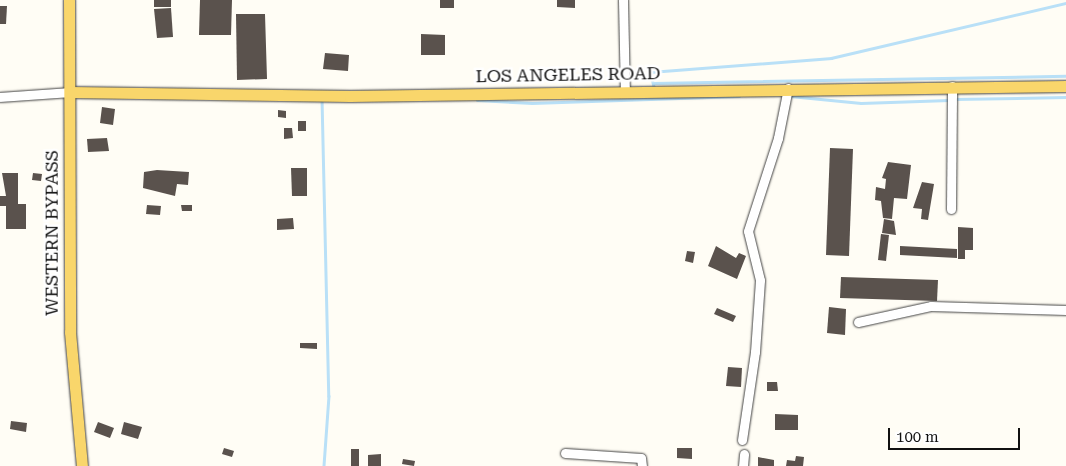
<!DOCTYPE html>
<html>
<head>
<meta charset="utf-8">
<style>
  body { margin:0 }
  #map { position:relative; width:1066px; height:466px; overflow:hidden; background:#fffdf5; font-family:"Roboto Serif",serif }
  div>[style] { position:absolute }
  .stream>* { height:2.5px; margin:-1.25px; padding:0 1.25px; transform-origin:1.25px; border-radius:1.25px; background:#b9e0f7 }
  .building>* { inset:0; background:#5a524d }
  .roads { filter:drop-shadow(0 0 1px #444) drop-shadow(0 0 1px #444) }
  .minor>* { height:9px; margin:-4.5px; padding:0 4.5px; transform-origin:4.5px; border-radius:4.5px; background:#fff }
  .major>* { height:11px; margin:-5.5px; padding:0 5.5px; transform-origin:5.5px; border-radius:5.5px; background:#f9d66b }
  span { translate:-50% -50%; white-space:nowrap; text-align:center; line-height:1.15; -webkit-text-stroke:5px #fff; paint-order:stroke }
  .street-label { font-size:18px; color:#111 }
  .scale { position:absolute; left:888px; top:428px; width:132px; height:22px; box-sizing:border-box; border:2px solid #111; border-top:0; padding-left:6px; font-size:15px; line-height:18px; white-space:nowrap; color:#111; -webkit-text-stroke:4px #fff; paint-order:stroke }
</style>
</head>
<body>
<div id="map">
  <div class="stream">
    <i style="left:653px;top:83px;width:413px;rotate:-1deg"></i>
    <i style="left:654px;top:89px;width:17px;rotate:-103deg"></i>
    <i style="left:650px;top:72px;width:182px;rotate:-4.4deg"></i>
    <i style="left:831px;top:58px;width:241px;rotate:-13.2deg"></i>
    <i style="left:790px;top:96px;width:71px;rotate:5.6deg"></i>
    <i style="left:861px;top:103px;width:88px;rotate:-2deg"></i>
    <i style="left:322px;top:98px;width:298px;rotate:88.7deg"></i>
    <i style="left:329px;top:396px;width:70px;rotate:94.1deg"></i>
    <i style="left:954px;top:99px;width:112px;rotate:-1deg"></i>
    <i style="left:477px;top:100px;width:55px;rotate:3.1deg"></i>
    <i style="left:532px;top:103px;width:207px;rotate:-1.9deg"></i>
  </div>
  <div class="building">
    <i style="clip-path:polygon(154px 0,171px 0,171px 7px,154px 7px)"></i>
    <i style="clip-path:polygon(200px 0,232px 0,231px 35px,199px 35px)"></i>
    <i style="clip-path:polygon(440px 0,454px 0,454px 8px,440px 8px)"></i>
    <i style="clip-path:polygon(557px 0,575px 0,575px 8px,557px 7px)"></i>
    <i style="clip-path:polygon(0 6px,7px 6px,6px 24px,0 24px)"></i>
    <i style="clip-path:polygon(171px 8px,173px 37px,157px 38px,154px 9px)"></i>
    <i style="clip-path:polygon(236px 14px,265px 14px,267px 79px,237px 80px)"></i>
    <i style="clip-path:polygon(421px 34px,445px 35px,445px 55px,421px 55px)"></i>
    <i style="clip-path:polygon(325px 53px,349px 55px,348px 71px,323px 69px)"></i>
    <i style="clip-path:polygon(102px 107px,115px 109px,113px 125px,100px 123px)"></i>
    <i style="clip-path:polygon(278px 110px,286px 111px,286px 118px,278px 117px)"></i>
    <i style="clip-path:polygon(298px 121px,306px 121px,306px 131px,298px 131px)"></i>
    <i style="clip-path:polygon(284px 128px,292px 128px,293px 138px,284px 139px)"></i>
    <i style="clip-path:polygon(107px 138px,109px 151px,88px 152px,87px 139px)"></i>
    <i style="clip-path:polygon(830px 148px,853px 149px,849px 256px,826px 255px)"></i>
    <i style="clip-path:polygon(888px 162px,911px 165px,907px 199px,894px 198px,892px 219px,883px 218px,881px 201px,875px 200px,876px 187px,885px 189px,886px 179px,882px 178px)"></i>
    <i style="clip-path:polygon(291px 168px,307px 168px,307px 196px,292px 196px)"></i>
    <i style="clip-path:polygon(157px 170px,189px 172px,188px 185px,177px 184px,175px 196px,143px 188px,144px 172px)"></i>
    <i style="clip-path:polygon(2px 173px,18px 173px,18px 204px,26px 204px,26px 229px,6px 229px,6px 206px,0 206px,0 196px,6px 196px)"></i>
    <i style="clip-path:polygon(33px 173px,42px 174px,41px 181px,32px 180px)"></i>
    <i style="clip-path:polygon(922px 182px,934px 184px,928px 220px,921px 219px,922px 209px,913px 208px)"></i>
    <i style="clip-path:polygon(147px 205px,161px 206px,160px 215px,146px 214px)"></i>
    <i style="clip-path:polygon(181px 205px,192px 205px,192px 211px,182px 211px)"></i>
    <i style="clip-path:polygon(293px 218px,294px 229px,277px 230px,277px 219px)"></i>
    <i style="clip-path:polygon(884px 219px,894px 221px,896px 235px,882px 233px)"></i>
    <i style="clip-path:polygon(958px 227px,973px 228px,973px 250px,965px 250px,965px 259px,958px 259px)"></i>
    <i style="clip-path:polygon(881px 234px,889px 235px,886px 261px,878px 260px)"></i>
    <i style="clip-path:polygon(716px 246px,736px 258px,739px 253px,746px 256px,737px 279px,708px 266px)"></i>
    <i style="clip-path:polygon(900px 246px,957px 249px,957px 258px,900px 255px)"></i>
    <i style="clip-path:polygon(687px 251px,695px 252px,693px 263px,685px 261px)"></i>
    <i style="clip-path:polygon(841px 277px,938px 280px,937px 301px,840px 298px)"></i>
    <i style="clip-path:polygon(829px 307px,846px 309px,845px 335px,827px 333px)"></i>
    <i style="clip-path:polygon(717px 308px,736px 316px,733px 322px,714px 314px)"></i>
    <i style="clip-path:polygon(300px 343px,317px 343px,317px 349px,300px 348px)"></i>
    <i style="clip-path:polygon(728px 367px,742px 368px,741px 387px,726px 386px)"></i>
    <i style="clip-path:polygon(767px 382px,777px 382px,778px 391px,767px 391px)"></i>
    <i style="clip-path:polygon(775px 414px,798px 415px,798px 430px,775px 430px)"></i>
    <i style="clip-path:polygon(11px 421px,27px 423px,26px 432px,10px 429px)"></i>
    <i style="clip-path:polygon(98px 422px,114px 428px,110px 438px,94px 432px)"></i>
    <i style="clip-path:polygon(124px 422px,142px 427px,138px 439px,121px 434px)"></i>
    <i style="clip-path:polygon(224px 448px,234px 451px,232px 457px,222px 454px)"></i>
    <i style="clip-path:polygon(677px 448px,692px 448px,692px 459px,677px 458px)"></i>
    <i style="clip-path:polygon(351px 449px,359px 449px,359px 466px,351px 466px)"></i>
    <i style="clip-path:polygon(381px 454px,381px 466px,368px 466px,368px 455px)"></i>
    <i style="clip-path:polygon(796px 456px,804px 457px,803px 466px,786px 466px,787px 460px,795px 461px)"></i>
    <i style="clip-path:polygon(758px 457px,774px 460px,774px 466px,758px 466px)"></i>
    <i style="clip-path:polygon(403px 459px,415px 461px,414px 466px,402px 464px)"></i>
  </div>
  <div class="roads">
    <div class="minor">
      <i style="left:623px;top:0;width:93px;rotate:88.8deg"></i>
      <i style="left:0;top:97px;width:70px;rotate:-4.1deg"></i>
      <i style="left:951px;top:209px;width:123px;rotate:-89.5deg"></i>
      <i style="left:858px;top:322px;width:75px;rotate:-12.4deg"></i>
      <i style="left:931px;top:306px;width:135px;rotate:1.7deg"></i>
      <i style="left:742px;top:440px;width:89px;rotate:-81.6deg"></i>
      <i style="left:755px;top:352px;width:72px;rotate:-86deg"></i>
      <i style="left:760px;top:280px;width:50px;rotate:-103.8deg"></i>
      <i style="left:748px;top:231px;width:98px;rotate:-72.1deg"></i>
      <i style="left:778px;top:138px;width:51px;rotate:-78.7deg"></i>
      <i style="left:565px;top:453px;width:76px;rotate:3.8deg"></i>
      <i style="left:641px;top:458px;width:8px;rotate:83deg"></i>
      <i style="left:743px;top:466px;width:12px;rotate:-85deg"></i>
    </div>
    <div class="major">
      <i style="left:69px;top:0;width:332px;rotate:89.8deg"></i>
      <i style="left:70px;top:332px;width:135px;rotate:84.9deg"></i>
      <i style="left:70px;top:92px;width:280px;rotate:0.8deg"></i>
      <i style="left:350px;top:96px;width:716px;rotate:-0.8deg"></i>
    </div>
  </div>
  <div class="street-label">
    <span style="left:568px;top:75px;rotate:-1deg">LOS ANGELES ROAD</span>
    <span style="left:52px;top:233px;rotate:-90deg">WESTERN BYPASS</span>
  </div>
  <div class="scale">100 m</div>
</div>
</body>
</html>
